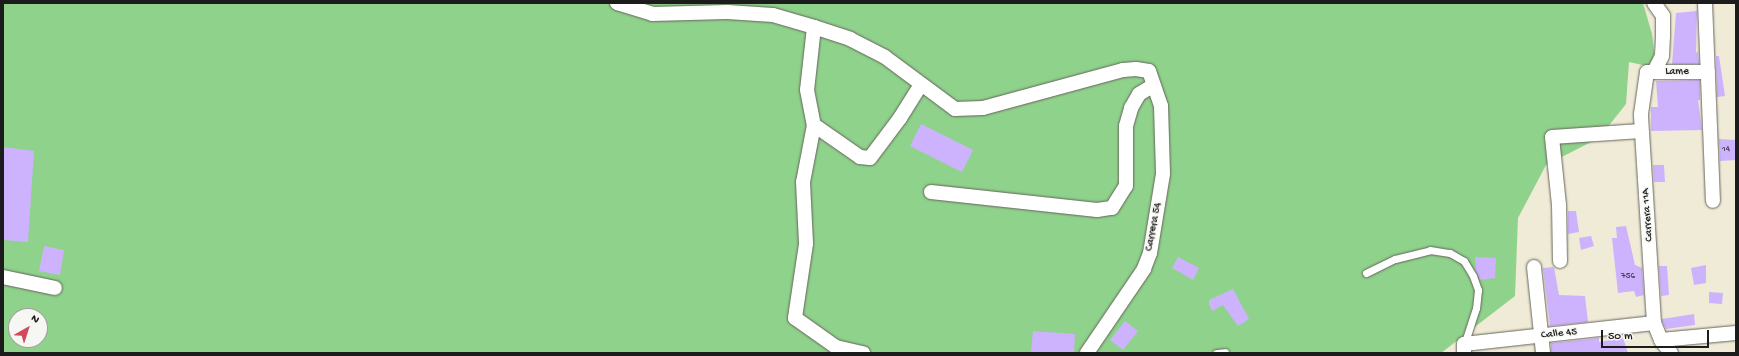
<!DOCTYPE html>
<html>
<head>
<meta charset="utf-8">
<style>
  body { margin:0 }
  #map { position:relative; width:1739px; height:356px; overflow:hidden; background:#efebd6; font-family:"Gochi Hand",sans-serif }
  div>[style] { position:absolute }
  .green>* { inset:0; background:#8fd28b }
  .building>* { inset:0; background:#cdb3fd }
  .roads { filter:drop-shadow(0 0 1px #66645d) drop-shadow(0 0 1px #66645d) }
  .lane>* { height:7px; margin:-3.5px; padding:0 3.5px; transform-origin:3.5px; border-radius:3.5px; background:#fff }
  .street>* { height:14px; margin:-7px; padding:0 7px; transform-origin:7px; border-radius:7px; background:#fff }
  span { translate:-50% -50%; white-space:nowrap; text-align:center; line-height:1.15; -webkit-text-stroke:3px #f6f6f2; paint-order:stroke }
  .number-label { font-size:9px; color:#484254 }
  .number-label span { -webkit-text-stroke-width:0 }
  .street-label { font-size:11px; color:#1c1c1c }
  .frame { position:absolute; inset:0; border:4px solid #1c1c1c; pointer-events:none }
  .north { position:absolute; left:8px; top:308px; width:40px; height:40px; box-sizing:border-box; background:#f6f6f2; border:1px solid #9f9f9c; border-radius:50%; rotate:39deg; font-size:11px; font-weight:700; line-height:16px; text-align:center; color:#1c1c1c }
  .north::after { content:''; display:block; margin:auto; width:14px; height:18px; background:#d1495b; clip-path:polygon(50% 0,100% 100%,50% 72%,0 100%) }
  .scale { position:absolute; left:1601px; top:330px; width:108px; height:18px; box-sizing:border-box; border:2px solid #1c1c1c; border-top:0; padding-left:5px; font-size:12px; line-height:14px; white-space:nowrap; color:#1c1c1c; -webkit-text-stroke:3px #f6f6f2; paint-order:stroke }
</style>
</head>
<body>
<div id="map">
  <div class="green">
    <i style="clip-path:polygon(evenodd,3px 3px,1643px 3px,1652px 34px,1656px 68px,1629px 62px,1626px 104px,1599px 138px,1546px 165px,1518px 218px,1515px 296px,1441px 353px,3px 353px,3px 3px,16px 316px,40px 316px,40px 340px,16px 340px,16px 316px)"></i>
  </div>
  <div class="building">
    <i style="clip-path:polygon(1697px 11px,1696px 53px,1698px 51px,1699px 64px,1672px 64px,1676px 13px)"></i>
    <i style="clip-path:polygon(1716px 56px,1719px 56px,1725px 96px,1717px 97px)"></i>
    <i style="clip-path:polygon(1700px 80px,1700px 100px,1698px 100px,1702px 130px,1651px 131px,1651px 107px,1658px 107px,1656px 81px)"></i>
    <i style="clip-path:polygon(921px 124px,973px 150px,962px 172px,910px 146px)"></i>
    <i style="clip-path:polygon(1719px 139px,1736px 140px,1736px 160px,1720px 161px)"></i>
    <i style="clip-path:polygon(3px 147px,34px 151px,28px 242px,3px 240px)"></i>
    <i style="clip-path:polygon(1653px 165px,1664px 165px,1665px 182px,1654px 182px)"></i>
    <i style="clip-path:polygon(1568px 211px,1576px 211px,1579px 232px,1568px 234px)"></i>
    <i style="clip-path:polygon(1626px 226px,1635px 265px,1642px 268px,1644px 295px,1636px 297px,1634px 291px,1618px 293px,1612px 238px,1617px 238px,1616px 227px)"></i>
    <i style="clip-path:polygon(1591px 236px,1594px 246px,1581px 250px,1579px 238px)"></i>
    <i style="clip-path:polygon(44px 246px,64px 250px,60px 275px,39px 271px)"></i>
    <i style="clip-path:polygon(1178px 257px,1199px 268px,1193px 280px,1172px 268px)"></i>
    <i style="clip-path:polygon(1475px 257px,1496px 258px,1495px 278px,1480px 280px,1476px 271px)"></i>
    <i style="clip-path:polygon(1706px 265px,1706px 283px,1694px 285px,1691px 268px)"></i>
    <i style="clip-path:polygon(1659px 266px,1667px 266px,1669px 295px,1661px 296px)"></i>
    <i style="clip-path:polygon(1554px 267px,1559px 295px,1585px 296px,1588px 322px,1550px 326px,1543px 268px)"></i>
    <i style="clip-path:polygon(1233px 289px,1249px 319px,1238px 326px,1223px 305px,1212px 311px,1209px 304px,1209px 300px)"></i>
    <i style="clip-path:polygon(1709px 292px,1723px 293px,1722px 304px,1709px 303px)"></i>
    <i style="clip-path:polygon(1694px 314px,1695px 325px,1666px 329px,1662px 321px,1662px 319px)"></i>
    <i style="clip-path:polygon(1125px 321px,1138px 331px,1123px 350px,1110px 340px)"></i>
    <i style="clip-path:polygon(1033px 331px,1075px 334px,1074px 353px,1031px 353px)"></i>
    <i style="clip-path:polygon(1599px 338px,1599px 342px,1623px 338px,1628px 353px,1551px 353px,1551px 343px)"></i>
  </div>
  <div class="roads">
    <div class="lane">
      <i style="left:1366px;top:273px;width:32px;rotate:-26deg"></i>
      <i style="left:1395px;top:259px;width:36px;rotate:-14deg"></i>
      <i style="left:1430px;top:250px;width:20px;rotate:9deg"></i>
      <i style="left:1450px;top:253px;width:16px;rotate:30deg"></i>
      <i style="left:1464px;top:261px;width:17px;rotate:59deg"></i>
      <i style="left:1473px;top:276px;width:15px;rotate:70deg"></i>
      <i style="left:1478px;top:290px;width:18px;rotate:96deg"></i>
      <i style="left:1476px;top:308px;width:38px;rotate:108deg"></i>
      <i style="left:1216px;top:353px;width:9px;rotate:-6deg"></i>
    </div>
    <div class="street">
      <i style="left:617px;top:3px;width:37px;rotate:17deg"></i>
      <i style="left:652px;top:14px;width:75px;rotate:-1.5deg"></i>
      <i style="left:727px;top:12px;width:46px;rotate:3.7deg"></i>
      <i style="left:773px;top:15px;width:43px;rotate:16.3deg"></i>
      <i style="left:814px;top:27px;width:38px;rotate:18deg"></i>
      <i style="left:850px;top:39px;width:39px;rotate:27deg"></i>
      <i style="left:885px;top:57px;width:87px;rotate:36.6deg"></i>
      <i style="left:955px;top:109px;width:28px;rotate:-2deg"></i>
      <i style="left:983px;top:108px;width:145px;rotate:-15.2deg"></i>
      <i style="left:1123px;top:70px;width:13px;rotate:-4deg"></i>
      <i style="left:1136px;top:69px;width:13px;rotate:9deg"></i>
      <i style="left:1149px;top:71px;width:37px;rotate:71deg"></i>
      <i style="left:1161px;top:106px;width:68px;rotate:88.3deg"></i>
      <i style="left:1163px;top:174px;width:80px;rotate:99.3deg"></i>
      <i style="left:1150px;top:253px;width:17px;rotate:111deg"></i>
      <i style="left:1144px;top:269px;width:102px;rotate:124.2deg"></i>
      <i style="left:1654px;top:3px;width:16px;rotate:55deg"></i>
      <i style="left:1663px;top:16px;width:20px;rotate:90deg"></i>
      <i style="left:1663px;top:36px;width:20px;rotate:93deg"></i>
      <i style="left:1662px;top:56px;width:18px;rotate:117deg"></i>
      <i style="left:1705px;top:3px;width:198px;rotate:87.7deg"></i>
      <i style="left:814px;top:27px;width:63px;rotate:96.3deg"></i>
      <i style="left:807px;top:90px;width:36px;rotate:79deg"></i>
      <i style="left:814px;top:125px;width:58px;rotate:100.9deg"></i>
      <i style="left:803px;top:182px;width:62px;rotate:87.2deg"></i>
      <i style="left:806px;top:244px;width:75px;rotate:98.5deg"></i>
      <i style="left:795px;top:318px;width:50px;rotate:35.3deg"></i>
      <i style="left:836px;top:347px;width:28px;rotate:13deg"></i>
      <i style="left:814px;top:125px;width:56px;rotate:34.8deg"></i>
      <i style="left:860px;top:157px;width:10px;rotate:6deg"></i>
      <i style="left:870px;top:158px;width:50px;rotate:-53.1deg"></i>
      <i style="left:900px;top:118px;width:39px;rotate:-58deg"></i>
      <i style="left:931px;top:192px;width:167px;rotate:6.2deg"></i>
      <i style="left:1097px;top:210px;width:15px;rotate:-8deg"></i>
      <i style="left:1112px;top:208px;width:26px;rotate:-58deg"></i>
      <i style="left:1126px;top:186px;width:60px;rotate:-90deg"></i>
      <i style="left:1126px;top:126px;width:19px;rotate:-74deg"></i>
      <i style="left:1131px;top:108px;width:16px;rotate:-60deg"></i>
      <i style="left:1139px;top:94px;width:17px;rotate:-31deg"></i>
      <i style="left:1560px;top:261px;width:56px;rotate:-91deg"></i>
      <i style="left:1559px;top:205px;width:68px;rotate:-95.9deg"></i>
      <i style="left:1552px;top:137px;width:89px;rotate:-3.9deg"></i>
      <i style="left:1534px;top:267px;width:86px;rotate:84deg"></i>
      <i style="left:3px;top:277px;width:53px;rotate:11.9deg"></i>
      <i style="left:1661px;top:340px;width:75px;rotate:-5.3deg"></i>
      <i style="left:1464px;top:353px;width:9px;rotate:-90deg"></i>
      <i style="left:1464px;top:344px;width:191px;rotate:-6.3deg"></i>
      <i style="left:1671px;top:353px;width:16px;rotate:-128deg"></i>
      <i style="left:1661px;top:340px;width:18px;rotate:-112deg"></i>
      <i style="left:1654px;top:323px;width:209px;rotate:-93.6deg"></i>
      <i style="left:1641px;top:114px;width:42px;rotate:-81.9deg"></i>
      <i style="left:1647px;top:72px;width:61px"></i>
    </div>
  </div>
  <div class="number-label">
    <span style="left:1726px;top:150px">14</span>
    <span style="left:1628px;top:277px">756</span>
  </div>
  <div class="street-label">
    <span style="left:1677px;top:72px">Lame</span>
    <span style="left:1648px;top:215px;rotate:-94deg">Carrera 11A</span>
    <span style="left:1154px;top:227px;rotate:-79deg">Carrera 54</span>
    <span style="left:1559px;top:334px;rotate:-6deg">Calle 45</span>
  </div>
  <div class="frame"></div>
  <div class="north">N</div>
  <div class="scale">50 m</div>
</div>
</body>
</html>
